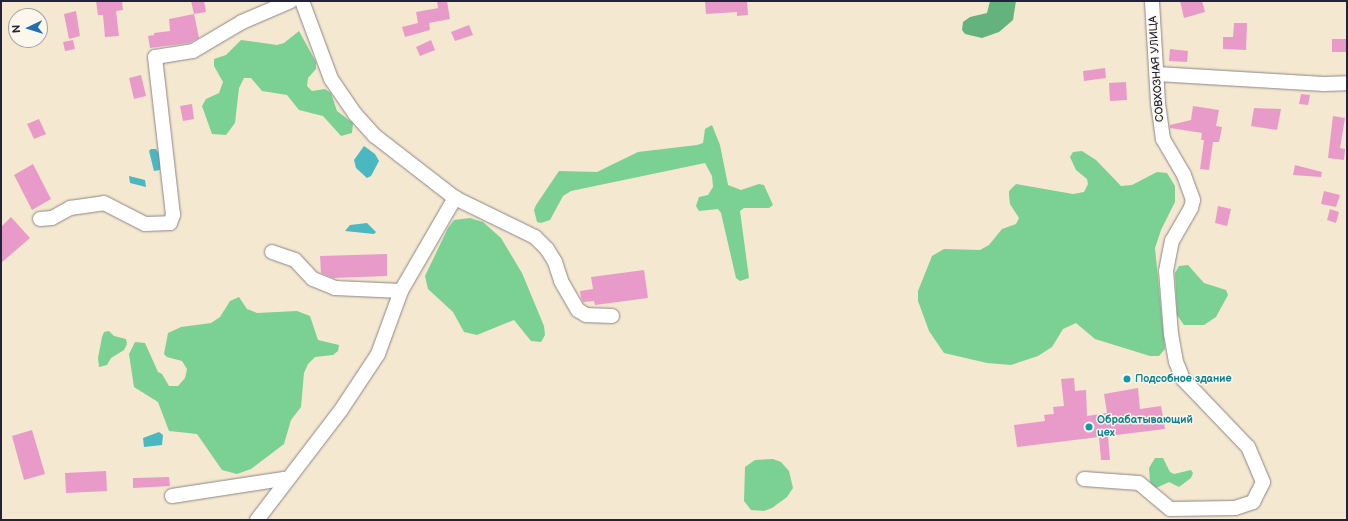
<!DOCTYPE html>
<html>
<head>
<meta charset="utf-8">
<style>
  body { margin:0 }
  #map { position:relative; width:1348px; height:521px; overflow:hidden; background:#f5e8d0; font-family:"Balsamiq Sans",sans-serif }
  div>[style] { position:absolute }
  .green>* { inset:0; background:#7bd093 }
  .forest>* { inset:0; background:#64b27d }
  .water>* { inset:0; background:#49b8c1 }
  .building>* { inset:0; background:#e89bc9 }
  .roads { filter:drop-shadow(0 0 1px #8c8586) drop-shadow(0 0 1px #8c8586) }
  .minor>* { height:14px; margin:-7px; padding:0 7px; transform-origin:7px; border-radius:7px; background:#fff }
  .dots>* { width:11px; height:11px; translate:-50% -50%; box-sizing:border-box; border:2px solid #fbf7ec; border-radius:50% }
  span { translate:-50% -50%; white-space:nowrap; text-align:center; line-height:1.15; -webkit-text-stroke:3px #fbf7ec; paint-order:stroke }
  .street-label { font-size:11px; color:#22223b }
  .culture-label { font-size:11px; color:#0d838f; font-weight:700 }
  .left { translate:0 -50%; text-align:left }
  .frame { position:absolute; inset:0; border:2px solid #22223b; pointer-events:none }
  .north { position:absolute; left:8px; top:8px; width:40px; height:40px; box-sizing:border-box; background:#fbf7ec; border:1px solid #a4a2a5; border-radius:50%; rotate:266deg; font-size:11px; font-weight:700; line-height:16px; text-align:center; color:#22223b }
  .north::after { content:''; display:block; margin:auto; width:14px; height:18px; background:#1f6fb2; clip-path:polygon(50% 0,100% 100%,50% 72%,0 100%) }
</style>
</head>
<body>
<div id="map">
  <div class="green">
    <i style="clip-path:polygon(299px 31px,316px 62px,316px 69px,308px 78px,307px 86px,312px 91px,325px 89px,331px 93px,337px 111px,353px 123px,352px 133px,341px 136px,323px 116px,299px 110px,287px 95px,262px 91px,251px 78px,244px 78px,239px 88px,235px 123px,226px 135px,212px 134px,202px 106px,206px 99px,219px 93px,223px 82px,214px 66px,214px 59px,226px 55px,241px 40px,277px 45px,284px 43px)"></i>
    <i style="clip-path:polygon(712px 125px,720px 145px,728px 185px,741px 190px,759px 184px,764px 185px,773px 205px,769px 208px,744px 208px,740px 211px,749px 278px,740px 281px,736px 278px,721px 213px,718px 209px,699px 211px,696px 206px,699px 197px,708px 195px,713px 187px,712px 176px,705px 163px,571px 191px,563px 196px,550px 220px,541px 223px,537px 222px,534px 210px,536px 205px,559px 171px,597px 172px,638px 152px,697px 145px,703px 143px,705px 129px)"></i>
    <i style="clip-path:polygon(1082px 151px,1096px 160px,1121px 186px,1132px 185px,1157px 172px,1167px 173px,1175px 186px,1175px 202px,1161px 230px,1155px 248px,1165px 349px,1159px 356px,1150px 356px,1095px 339px,1076px 323px,1063px 329px,1052px 347px,1038px 356px,1011px 365px,987px 363px,944px 353px,929px 331px,918px 301px,918px 291px,932px 256px,944px 249px,980px 250px,989px 245px,1002px 229px,1016px 224px,1019px 218px,1010px 204px,1009px 195px,1009px 191px,1016px 184px,1073px 194px,1084px 192px,1088px 184px,1087px 179px,1076px 170px,1070px 157px,1073px 152px)"></i>
    <i style="clip-path:polygon(470px 218px,483px 222px,501px 238px,522px 273px,544px 326px,545px 335px,541px 342px,531px 341px,514px 320px,477px 335px,464px 332px,453px 312px,428px 289px,425px 276px,448px 228px,454px 220px)"></i>
    <i style="clip-path:polygon(1188px 265px,1204px 283px,1226px 290px,1228px 295px,1216px 317px,1204px 325px,1184px 325px,1177px 315px,1175px 273px,1179px 266px)"></i>
    <i style="clip-path:polygon(239px 297px,247px 309px,257px 313px,297px 311px,310px 316px,318px 340px,339px 345px,338px 351px,333px 355px,315px 357px,308px 364px,304px 373px,301px 407px,291px 420px,284px 444px,251px 469px,237px 474px,222px 470px,197px 434px,169px 431px,158px 402px,134px 387px,129px 354px,135px 342px,145px 343px,158px 372px,162px 374px,169px 386px,178px 386px,185px 378px,187px 369px,182px 361px,167px 357px,164px 354px,168px 333px,181px 327px,211px 323px,220px 317px,230px 301px)"></i>
    <i style="clip-path:polygon(109px 331px,114px 336px,126px 339px,127px 344px,124px 350px,111px 358px,107px 365px,99px 367px,98px 358px,102px 337px,104px 332px)"></i>
    <i style="clip-path:polygon(1155px 458px,1163px 458px,1170px 472px,1174px 474px,1191px 470px,1193px 473px,1191px 478px,1179px 487px,1169px 482px,1156px 488px,1150px 482px,1149px 468px)"></i>
    <i style="clip-path:polygon(773px 459px,781px 462px,789px 471px,793px 488px,787px 497px,772px 508px,764px 511px,751px 510px,744px 501px,745px 467px,755px 460px)"></i>
  </div>
  <div class="forest">
    <i style="clip-path:polygon(990px 1px,1016px 1px,1013px 20px,999px 32px,982px 38px,965px 34px,962px 30px,963px 22px,970px 17px,987px 13px)"></i>
  </div>
  <div class="water">
    <i style="clip-path:polygon(364px 146px,375px 154px,379px 161px,371px 176px,367px 178px,356px 168px,354px 160px)"></i>
    <i style="clip-path:polygon(151px 149px,156px 149px,160px 155px,160px 170px,154px 171px,149px 151px)"></i>
    <i style="clip-path:polygon(129px 176px,145px 180px,146px 187px,130px 183px)"></i>
    <i style="clip-path:polygon(367px 223px,376px 232px,374px 234px,345px 231px,350px 225px)"></i>
    <i style="clip-path:polygon(159px 432px,163px 435px,162px 445px,144px 447px,143px 438px)"></i>
  </div>
  <div class="building">
    <i style="clip-path:polygon(96px 1px,122px 1px,123px 10px,116px 11px,119px 36px,105px 37px,103px 15px,98px 15px)"></i>
    <i style="clip-path:polygon(191px 1px,204px 1px,206px 12px,194px 14px)"></i>
    <i style="clip-path:polygon(437px 1px,447px 1px,450px 19px,429px 23px,430px 30px,405px 37px,402px 27px,418px 23px,416px 12px,438px 8px)"></i>
    <i style="clip-path:polygon(705px 1px,747px 1px,748px 15px,737px 16px,737px 12px,706px 14px)"></i>
    <i style="clip-path:polygon(1180px 1px,1202px 1px,1205px 12px,1184px 18px)"></i>
    <i style="clip-path:polygon(76px 11px,80px 36px,69px 39px,64px 14px)"></i>
    <i style="clip-path:polygon(194px 14px,199px 38px,189px 43px,150px 48px,148px 36px,154px 35px,154px 33px,170px 31px,169px 19px)"></i>
    <i style="clip-path:polygon(1234px 23px,1247px 23px,1246px 50px,1223px 49px,1223px 37px,1233px 37px)"></i>
    <i style="clip-path:polygon(469px 25px,473px 35px,455px 41px,451px 32px)"></i>
    <i style="clip-path:polygon(1332px 39px,1347px 39px,1347px 52px,1332px 52px)"></i>
    <i style="clip-path:polygon(73px 40px,75px 49px,65px 51px,63px 42px)"></i>
    <i style="clip-path:polygon(431px 40px,435px 50px,420px 56px,416px 47px)"></i>
    <i style="clip-path:polygon(1170px 49px,1188px 51px,1187px 62px,1169px 61px)"></i>
    <i style="clip-path:polygon(1105px 68px,1106px 78px,1084px 81px,1083px 71px)"></i>
    <i style="clip-path:polygon(141px 75px,146px 96px,134px 99px,129px 78px)"></i>
    <i style="clip-path:polygon(1126px 82px,1127px 100px,1110px 101px,1109px 83px)"></i>
    <i style="clip-path:polygon(1301px 94px,1310px 95px,1308px 105px,1299px 104px)"></i>
    <i style="clip-path:polygon(192px 104px,194px 119px,183px 121px,180px 106px)"></i>
    <i style="clip-path:polygon(1193px 106px,1219px 110px,1216px 126px,1222px 127px,1219px 142px,1213px 142px,1209px 170px,1200px 169px,1204px 140px,1201px 140px,1202px 133px,1170px 128px,1170px 125px,1191px 120px)"></i>
    <i style="clip-path:polygon(1254px 108px,1281px 109px,1277px 130px,1251px 126px)"></i>
    <i style="clip-path:polygon(1333px 116px,1345px 118px,1340px 148px,1345px 149px,1344px 160px,1328px 158px)"></i>
    <i style="clip-path:polygon(39px 119px,46px 134px,34px 139px,27px 124px)"></i>
    <i style="clip-path:polygon(33px 164px,51px 199px,32px 210px,14px 175px)"></i>
    <i style="clip-path:polygon(1295px 165px,1322px 172px,1321px 177px,1293px 175px)"></i>
    <i style="clip-path:polygon(1324px 191px,1340px 195px,1336px 207px,1321px 204px)"></i>
    <i style="clip-path:polygon(1218px 206px,1231px 209px,1227px 226px,1215px 223px)"></i>
    <i style="clip-path:polygon(1330px 209px,1339px 212px,1336px 223px,1327px 220px)"></i>
    <i style="clip-path:polygon(11px 217px,30px 238px,1px 263px,1px 227px)"></i>
    <i style="clip-path:polygon(387px 254px,387px 276px,333px 278px,321px 273px,320px 256px)"></i>
    <i style="clip-path:polygon(644px 270px,648px 298px,595px 305px,594px 301px,583px 302px,581px 298px,580px 291px,593px 289px,591px 277px)"></i>
    <i style="clip-path:polygon(1074px 378px,1075px 391px,1086px 390px,1087px 416px,1107px 413px,1104px 394px,1138px 388px,1140px 409px,1161px 406px,1165px 429px,1108px 436px,1110px 460px,1101px 460px,1099px 437px,1017px 447px,1014px 425px,1045px 421px,1044px 415px,1054px 414px,1053px 407px,1064px 406px,1061px 379px)"></i>
    <i style="clip-path:polygon(32px 430px,45px 474px,24px 480px,12px 436px)"></i>
    <i style="clip-path:polygon(106px 471px,107px 491px,66px 493px,65px 473px)"></i>
    <i style="clip-path:polygon(169px 477px,170px 486px,133px 488px,133px 478px)"></i>
  </div>
  <div class="roads">
    <div class="minor">
      <i style="left:302px;top:1px;width:83px;rotate:69.6deg"></i>
      <i style="left:331px;top:79px;width:42px;rotate:55.6deg"></i>
      <i style="left:355px;top:114px;width:30px;rotate:48deg"></i>
      <i style="left:375px;top:136px;width:101px;rotate:37.8deg"></i>
      <i style="left:455px;top:198px;width:89px;rotate:26deg"></i>
      <i style="left:535px;top:237px;width:17px;rotate:45deg"></i>
      <i style="left:547px;top:249px;width:15px;rotate:58deg"></i>
      <i style="left:555px;top:262px;width:20px;rotate:72deg"></i>
      <i style="left:561px;top:281px;width:34px;rotate:60deg"></i>
      <i style="left:578px;top:310px;width:9px;rotate:32deg"></i>
      <i style="left:586px;top:315px;width:26px;rotate:2deg"></i>
      <i style="left:1157px;top:74px;width:167px;rotate:3.4deg"></i>
      <i style="left:1324px;top:84px;width:23px;rotate:-2deg"></i>
      <i style="left:40px;top:219px;width:12px;rotate:-5deg"></i>
      <i style="left:52px;top:218px;width:21px;rotate:-29deg"></i>
      <i style="left:70px;top:208px;width:34px;rotate:-8deg"></i>
      <i style="left:104px;top:203px;width:46px;rotate:27.1deg"></i>
      <i style="left:145px;top:224px;width:25px;rotate:-2deg"></i>
      <i style="left:170px;top:223px;width:9px;rotate:-69deg"></i>
      <i style="left:173px;top:215px;width:159px;rotate:-96.5deg"></i>
      <i style="left:155px;top:57px;width:38px;rotate:-9deg"></i>
      <i style="left:193px;top:51px;width:57px;rotate:-30.6deg"></i>
      <i style="left:242px;top:22px;width:53px;rotate:-23.2deg"></i>
      <i style="left:272px;top:252px;width:24px;rotate:19deg"></i>
      <i style="left:295px;top:260px;width:26px;rotate:47deg"></i>
      <i style="left:313px;top:279px;width:24px;rotate:22deg"></i>
      <i style="left:335px;top:288px;width:66px;rotate:2.6deg"></i>
      <i style="left:1084px;top:479px;width:55px;rotate:4.2deg"></i>
      <i style="left:1139px;top:483px;width:40px;rotate:40deg"></i>
      <i style="left:1170px;top:509px;width:65px;rotate:-0.9deg"></i>
      <i style="left:1235px;top:508px;width:19px;rotate:-18deg"></i>
      <i style="left:1253px;top:502px;width:22px;rotate:-63deg"></i>
      <i style="left:1263px;top:482px;width:38px;rotate:-113deg"></i>
      <i style="left:1248px;top:447px;width:94px;rotate:-133.7deg"></i>
      <i style="left:1183px;top:379px;width:18px;rotate:-112deg"></i>
      <i style="left:1176px;top:362px;width:28px;rotate:-100deg"></i>
      <i style="left:1171px;top:334px;width:63px;rotate:-94.5deg"></i>
      <i style="left:1166px;top:271px;width:31px;rotate:-79deg"></i>
      <i style="left:1172px;top:241px;width:38px;rotate:-60deg"></i>
      <i style="left:1191px;top:208px;width:8px;rotate:-76deg"></i>
      <i style="left:1193px;top:200px;width:27px;rotate:-110deg"></i>
      <i style="left:1184px;top:175px;width:42px;rotate:-120.3deg"></i>
      <i style="left:1163px;top:139px;width:36px;rotate:-98deg"></i>
      <i style="left:1158px;top:103px;width:102px;rotate:-93.4deg"></i>
      <i style="left:172px;top:496px;width:118px;rotate:-8.7deg"></i>
      <i style="left:257px;top:520px;width:138px;rotate:-52.6deg"></i>
      <i style="left:341px;top:410px;width:67px;rotate:-56.5deg"></i>
      <i style="left:378px;top:354px;width:67px;rotate:-69.9deg"></i>
      <i style="left:401px;top:291px;width:108px;rotate:-59.9deg"></i>
    </div>
  </div>
  <div class="dots">
    <i style="left:1127px;top:379px;background:#0f9aa8"></i>
    <i style="left:1089px;top:427px;background:#0f9aa8"></i>
  </div>
  <div class="street-label">
    <span style="left:1157px;top:69px;rotate:-94deg">СОВХОЗНАЯ УЛИЦА</span>
  </div>
  <div class="culture-label">
    <span class="left" style="left:1135px;top:379px">Подсобное здание</span>
    <span class="left" style="left:1097px;top:427px">Обрабатывающий<br>цех</span>
  </div>
  <div class="frame"></div>
  <div class="north">N</div>
</div>
</body>
</html>
